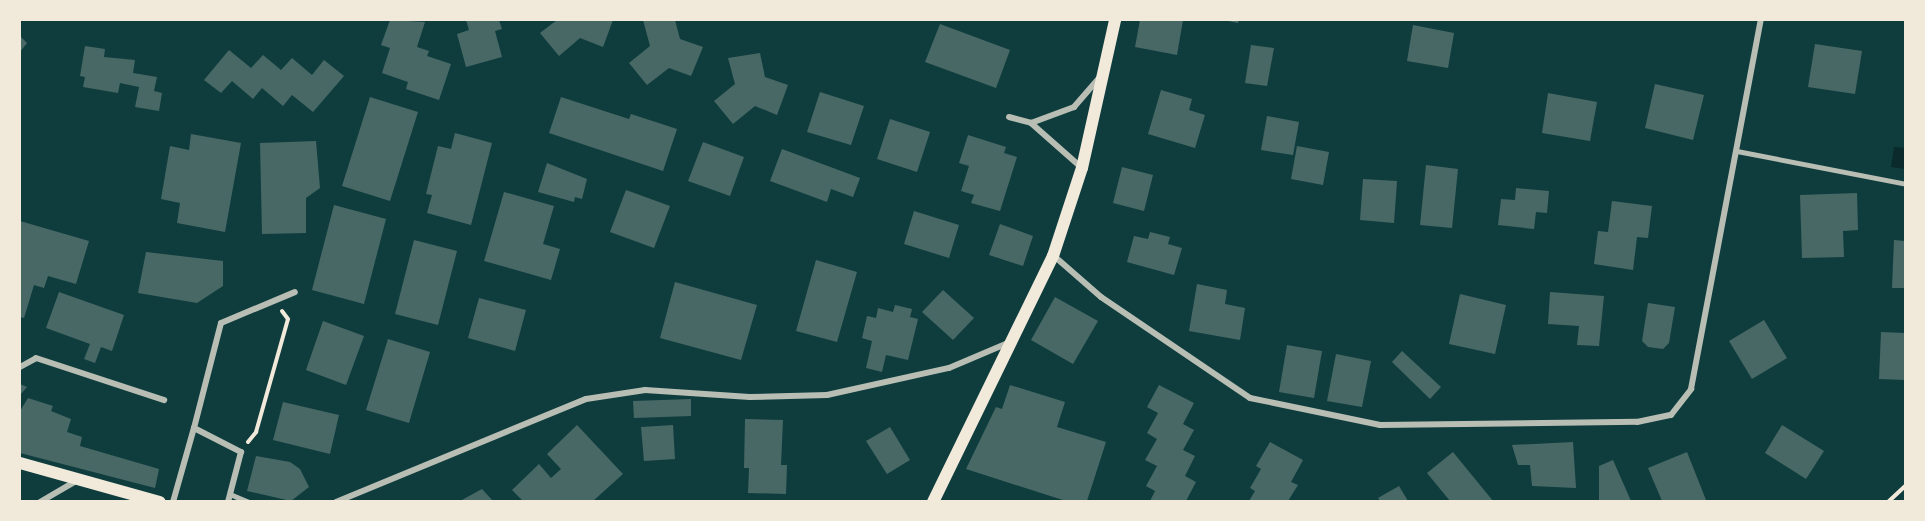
<!DOCTYPE html>
<html>
<head>
<meta charset="utf-8">
<style>
  body { margin:0 }
  #map { position:relative; width:1925px; height:521px; overflow:hidden; background:#0f3d3e; font-family:"DejaVu Sans",sans-serif }
  div>[style] { position:absolute }
  .water>* { inset:0; background:#0a2a2b }
  .building>* { inset:0; background:#486865 }
  .path>* { height:4px; margin:-2px; padding:0 2px; transform-origin:2px; border-radius:2px; background:#f1e9da }
  .service>* { height:4.5px; margin:-2.25px; padding:0 2.25px; transform-origin:2.25px; border-radius:2.25px; background:#b8beb3 }
  .minor>* { height:6px; margin:-3px; padding:0 3px; transform-origin:3px; border-radius:3px; background:#b8beb3 }
  .secondary>* { height:12px; margin:-6px; padding:0 6px; transform-origin:6px; border-radius:6px; background:#f1e9da }
  span { translate:-50% -50%; white-space:nowrap; text-align:center; line-height:1.15; -webkit-text-stroke:4.5px #f1e9da; paint-order:stroke }
  .frame { position:absolute; inset:0; border:21px solid #f1e9da; pointer-events:none }
</style>
</head>
<body>
<div id="map">
  <div class="water">
    <i style="clip-path:polygon(1894px 147px,1905px 148px,1905px 169px,1891px 167px)"></i>
  </div>
  <div class="building">
    <i style="clip-path:polygon(390px 20px,425px 22px,417px 47px,429px 51px,427px 56px,451px 64px,439px 100px,406px 89px,408px 82px,382px 73px,390px 48px,381px 45px)"></i>
    <i style="clip-path:polygon(466px 20px,499px 20px,502px 29px,495px 31px,502px 57px,466px 67px,457px 34px,469px 30px)"></i>
    <i style="clip-path:polygon(557px 20px,613px 20px,603px 47px,580px 38px,559px 56px,540px 33px)"></i>
    <i style="clip-path:polygon(643px 20px,675px 20px,680px 39px,703px 47px,691px 76px,669px 68px,647px 85px,629px 63px,650px 46px)"></i>
    <i style="clip-path:polygon(1140px 20px,1183px 20px,1177px 55px,1135px 47px)"></i>
    <i style="clip-path:polygon(1223px 20px,1239px 20px,1238px 23px)"></i>
    <i style="clip-path:polygon(940px 24px,1010px 50px,996px 88px,925px 62px)"></i>
    <i style="clip-path:polygon(1413px 25px,1454px 33px,1448px 68px,1407px 61px)"></i>
    <i style="clip-path:polygon(20px 36px,27px 43px,20px 52px)"></i>
    <i style="clip-path:polygon(1815px 44px,1862px 51px,1855px 94px,1808px 87px)"></i>
    <i style="clip-path:polygon(1251px 45px,1274px 48px,1267px 86px,1245px 83px)"></i>
    <i style="clip-path:polygon(85px 46px,105px 49px,104px 57px,135px 60px,133px 73px,157px 77px,154px 91px,162px 93px,159px 111px,135px 107px,139px 87px,120px 83px,118px 93px,83px 87px,85px 77px,80px 76px)"></i>
    <i style="clip-path:polygon(229px 50px,251px 68px,263px 55px,281px 70px,292px 58px,312px 75px,324px 60px,344px 76px,313px 112px,292px 95px,283px 106px,262px 88px,253px 99px,232px 81px,221px 93px,204px 80px)"></i>
    <i style="clip-path:polygon(760px 53px,765px 77px,788px 85px,777px 115px,755px 106px,733px 124px,714px 101px,735px 84px,728px 58px)"></i>
    <i style="clip-path:polygon(1655px 84px,1704px 95px,1693px 140px,1645px 128px)"></i>
    <i style="clip-path:polygon(1161px 90px,1192px 99px,1189px 110px,1205px 115px,1195px 148px,1148px 134px)"></i>
    <i style="clip-path:polygon(820px 92px,864px 106px,851px 145px,807px 132px)"></i>
    <i style="clip-path:polygon(1548px 93px,1597px 102px,1590px 141px,1542px 133px)"></i>
    <i style="clip-path:polygon(370px 97px,418px 112px,390px 201px,342px 186px)"></i>
    <i style="clip-path:polygon(561px 97px,629px 119px,631px 114px,677px 129px,663px 171px,549px 133px)"></i>
    <i style="clip-path:polygon(1267px 116px,1299px 122px,1293px 155px,1261px 150px)"></i>
    <i style="clip-path:polygon(890px 119px,930px 132px,917px 172px,877px 159px)"></i>
    <i style="clip-path:polygon(455px 133px,492px 143px,471px 225px,427px 213px,432px 195px,426px 194px,438px 146px,451px 149px)"></i>
    <i style="clip-path:polygon(191px 134px,241px 143px,225px 232px,177px 223px,180px 203px,161px 199px,170px 146px,189px 150px)"></i>
    <i style="clip-path:polygon(968px 135px,1006px 147px,1004px 153px,1017px 157px,1000px 211px,971px 203px,974px 195px,961px 191px,969px 166px,959px 163px)"></i>
    <i style="clip-path:polygon(316px 141px,320px 188px,306px 198px,306px 233px,262px 234px,260px 143px)"></i>
    <i style="clip-path:polygon(703px 142px,744px 157px,730px 196px,688px 181px)"></i>
    <i style="clip-path:polygon(1297px 146px,1329px 152px,1323px 185px,1291px 179px)"></i>
    <i style="clip-path:polygon(782px 149px,860px 178px,853px 197px,831px 189px,827px 202px,770px 181px)"></i>
    <i style="clip-path:polygon(547px 163px,587px 179px,582px 199px,575px 197px,574px 202px,538px 192px)"></i>
    <i style="clip-path:polygon(1426px 165px,1458px 169px,1452px 228px,1420px 225px)"></i>
    <i style="clip-path:polygon(1122px 167px,1153px 175px,1144px 211px,1113px 203px)"></i>
    <i style="clip-path:polygon(1363px 179px,1397px 181px,1394px 223px,1360px 220px)"></i>
    <i style="clip-path:polygon(1516px 188px,1549px 191px,1547px 213px,1536px 212px,1534px 229px,1498px 225px,1501px 199px,1515px 200px)"></i>
    <i style="clip-path:polygon(626px 190px,670px 206px,654px 248px,610px 232px)"></i>
    <i style="clip-path:polygon(504px 192px,554px 206px,543px 244px,560px 249px,551px 280px,484px 261px)"></i>
    <i style="clip-path:polygon(1857px 193px,1858px 230px,1843px 231px,1844px 257px,1802px 258px,1800px 195px)"></i>
    <i style="clip-path:polygon(1612px 201px,1652px 206px,1648px 238px,1637px 237px,1633px 270px,1594px 264px,1598px 231px,1608px 232px)"></i>
    <i style="clip-path:polygon(334px 205px,386px 219px,364px 304px,312px 290px)"></i>
    <i style="clip-path:polygon(914px 211px,959px 225px,949px 258px,904px 244px)"></i>
    <i style="clip-path:polygon(20px 221px,89px 241px,76px 284px,48px 276px,44px 288px,34px 285px,24px 318px,20px 317px)"></i>
    <i style="clip-path:polygon(1000px 224px,1033px 236px,1023px 266px,989px 255px)"></i>
    <i style="clip-path:polygon(1150px 232px,1170px 237px,1168px 244px,1182px 248px,1174px 275px,1127px 262px,1134px 236px,1148px 239px)"></i>
    <i style="clip-path:polygon(414px 240px,457px 251px,438px 325px,395px 314px)"></i>
    <i style="clip-path:polygon(1894px 240px,1905px 241px,1905px 288px,1892px 288px)"></i>
    <i style="clip-path:polygon(146px 252px,223px 261px,223px 286px,197px 303px,138px 293px)"></i>
    <i style="clip-path:polygon(816px 260px,857px 272px,837px 342px,796px 331px)"></i>
    <i style="clip-path:polygon(675px 282px,757px 305px,741px 360px,660px 338px)"></i>
    <i style="clip-path:polygon(1197px 284px,1227px 290px,1225px 304px,1245px 308px,1240px 340px,1189px 331px)"></i>
    <i style="clip-path:polygon(943px 290px,974px 318px,953px 340px,922px 312px)"></i>
    <i style="clip-path:polygon(59px 292px,124px 315px,112px 351px,101px 347px,95px 363px,84px 359px,90px 344px,46px 328px)"></i>
    <i style="clip-path:polygon(1550px 292px,1604px 296px,1599px 346px,1577px 345px,1579px 326px,1548px 324px)"></i>
    <i style="clip-path:polygon(1460px 294px,1506px 305px,1495px 354px,1449px 344px)"></i>
    <i style="clip-path:polygon(1055px 297px,1098px 321px,1073px 364px,1031px 340px)"></i>
    <i style="clip-path:polygon(479px 298px,526px 310px,515px 351px,468px 338px)"></i>
    <i style="clip-path:polygon(1648px 303px,1675px 307px,1669px 343px,1663px 349px,1648px 347px,1642px 341px)"></i>
    <i style="clip-path:polygon(895px 305px,912px 309px,910px 317px,918px 319px,908px 360px,886px 355px,882px 372px,866px 368px,872px 341px,862px 338px,867px 316px,876px 318px,878px 308px,893px 312px)"></i>
    <i style="clip-path:polygon(1764px 320px,1787px 358px,1752px 379px,1729px 341px)"></i>
    <i style="clip-path:polygon(323px 321px,364px 336px,346px 385px,306px 370px)"></i>
    <i style="clip-path:polygon(1881px 332px,1905px 333px,1905px 380px,1879px 379px)"></i>
    <i style="clip-path:polygon(388px 339px,430px 352px,409px 423px,366px 410px)"></i>
    <i style="clip-path:polygon(1287px 345px,1322px 351px,1314px 398px,1279px 392px)"></i>
    <i style="clip-path:polygon(1402px 351px,1441px 387px,1430px 399px,1392px 362px)"></i>
    <i style="clip-path:polygon(1336px 354px,1371px 361px,1362px 407px,1327px 401px)"></i>
    <i style="clip-path:polygon(20px 384px,27px 387px,20px 395px)"></i>
    <i style="clip-path:polygon(1010px 385px,1065px 402px,1057px 427px,1106px 442px,1087px 501px,1066px 501px,966px 469px,996px 407px,1002px 409px)"></i>
    <i style="clip-path:polygon(1159px 385px,1194px 403px,1183px 424px,1194px 430px,1183px 450px,1195px 456px,1185px 476px,1196px 482px,1186px 501px,1150px 501px,1155px 491px,1146px 486px,1157px 466px,1145px 460px,1157px 439px,1147px 433px,1158px 413px,1147px 407px)"></i>
    <i style="clip-path:polygon(28px 398px,53px 406px,51px 411px,71px 419px,67px 432px,82px 437px,80px 446px,159px 469px,155px 488px,20px 453px,20px 411px)"></i>
    <i style="clip-path:polygon(691px 399px,691px 416px,634px 418px,633px 401px)"></i>
    <i style="clip-path:polygon(283px 402px,339px 415px,330px 454px,273px 440px)"></i>
    <i style="clip-path:polygon(745px 419px,783px 420px,781px 465px,787px 465px,786px 494px,748px 493px,749px 468px,744px 468px)"></i>
    <i style="clip-path:polygon(577px 425px,623px 474px,593px 501px,523px 501px,512px 490px,539px 464px,551px 478px,561px 469px,547px 454px)"></i>
    <i style="clip-path:polygon(673px 425px,675px 459px,644px 461px,641px 427px)"></i>
    <i style="clip-path:polygon(1782px 425px,1824px 451px,1806px 479px,1765px 453px)"></i>
    <i style="clip-path:polygon(890px 427px,910px 460px,887px 474px,866px 441px)"></i>
    <i style="clip-path:polygon(1270px 442px,1303px 460px,1291px 482px,1298px 485px,1288px 501px,1249px 501px,1255px 491px,1250px 488px,1261px 469px,1256px 466px)"></i>
    <i style="clip-path:polygon(1573px 442px,1576px 488px,1532px 486px,1530px 465px,1518px 465px,1512px 445px)"></i>
    <i style="clip-path:polygon(1453px 452px,1493px 501px,1450px 501px,1427px 473px)"></i>
    <i style="clip-path:polygon(1687px 452px,1706px 500px,1662px 501px,1648px 468px)"></i>
    <i style="clip-path:polygon(256px 456px,290px 462px,300px 469px,309px 487px,291px 501px,247px 491px)"></i>
    <i style="clip-path:polygon(1613px 460px,1631px 501px,1599px 501px,1599px 466px)"></i>
    <i style="clip-path:polygon(1399px 486px,1408px 501px,1380px 501px,1378px 498px)"></i>
    <i style="clip-path:polygon(482px 489px,493px 501px,460px 501px)"></i>
  </div>
  <div class="path">
    <i style="left:248px;top:442px;width:13px;rotate:-51deg"></i>
    <i style="left:256px;top:432px;width:117px;rotate:-74.2deg"></i>
    <i style="left:288px;top:319px;width:10px;rotate:-127deg"></i>
    <i style="left:1888px;top:502px;width:25px;rotate:-43deg"></i>
  </div>
  <div class="service">
    <i style="left:1737px;top:151px;width:172px;rotate:11deg"></i>
    <i style="left:230px;top:494px;width:21px;rotate:23deg"></i>
  </div>
  <div class="minor">
    <i style="left:1009px;top:117px;width:23px;rotate:15deg"></i>
    <i style="left:1082px;top:168px;width:68px;rotate:-138.6deg"></i>
    <i style="left:1031px;top:123px;width:46px;rotate:-20.4deg"></i>
    <i style="left:1074px;top:107px;width:38px;rotate:-49deg"></i>
    <i style="left:1054px;top:256px;width:62px;rotate:41.1deg"></i>
    <i style="left:1101px;top:297px;width:180px;rotate:34.1deg"></i>
    <i style="left:1250px;top:398px;width:133px;rotate:11.7deg"></i>
    <i style="left:1380px;top:425px;width:257px;rotate:-0.7deg"></i>
    <i style="left:1637px;top:422px;width:35px;rotate:-12deg"></i>
    <i style="left:1671px;top:415px;width:33px;rotate:-52deg"></i>
    <i style="left:1691px;top:389px;width:376px;rotate:-79.3deg"></i>
    <i style="left:20px;top:367px;width:18px;rotate:-29deg"></i>
    <i style="left:36px;top:358px;width:135px;rotate:18.2deg"></i>
    <i style="left:194px;top:428px;width:108px;rotate:-75.6deg"></i>
    <i style="left:221px;top:323px;width:80px;rotate:-22.7deg"></i>
    <i style="left:40px;top:502px;width:42px;rotate:-30.3deg"></i>
    <i style="left:173px;top:502px;width:77px;rotate:-74.2deg"></i>
    <i style="left:194px;top:428px;width:53px;rotate:27.1deg"></i>
    <i style="left:241px;top:452px;width:52px;rotate:104.6deg"></i>
    <i style="left:336px;top:502px;width:270px;rotate:-22.4deg"></i>
    <i style="left:586px;top:399px;width:60px;rotate:-8.7deg"></i>
    <i style="left:645px;top:390px;width:105px;rotate:3.8deg"></i>
    <i style="left:750px;top:397px;width:77px;rotate:-1.5deg"></i>
    <i style="left:827px;top:395px;width:125px;rotate:-12.5deg"></i>
    <i style="left:949px;top:368px;width:64px;rotate:-23deg"></i>
  </div>
  <div class="secondary">
    <i style="left:20px;top:463px;width:145px;rotate:15.6deg"></i>
    <i style="left:933px;top:502px;width:274px;rotate:-64deg"></i>
    <i style="left:1053px;top:256px;width:93px;rotate:-71.8deg"></i>
    <i style="left:1082px;top:168px;width:152px;rotate:-77.4deg"></i>
  </div>
  <div class="frame"></div>
</div>
</body>
</html>
